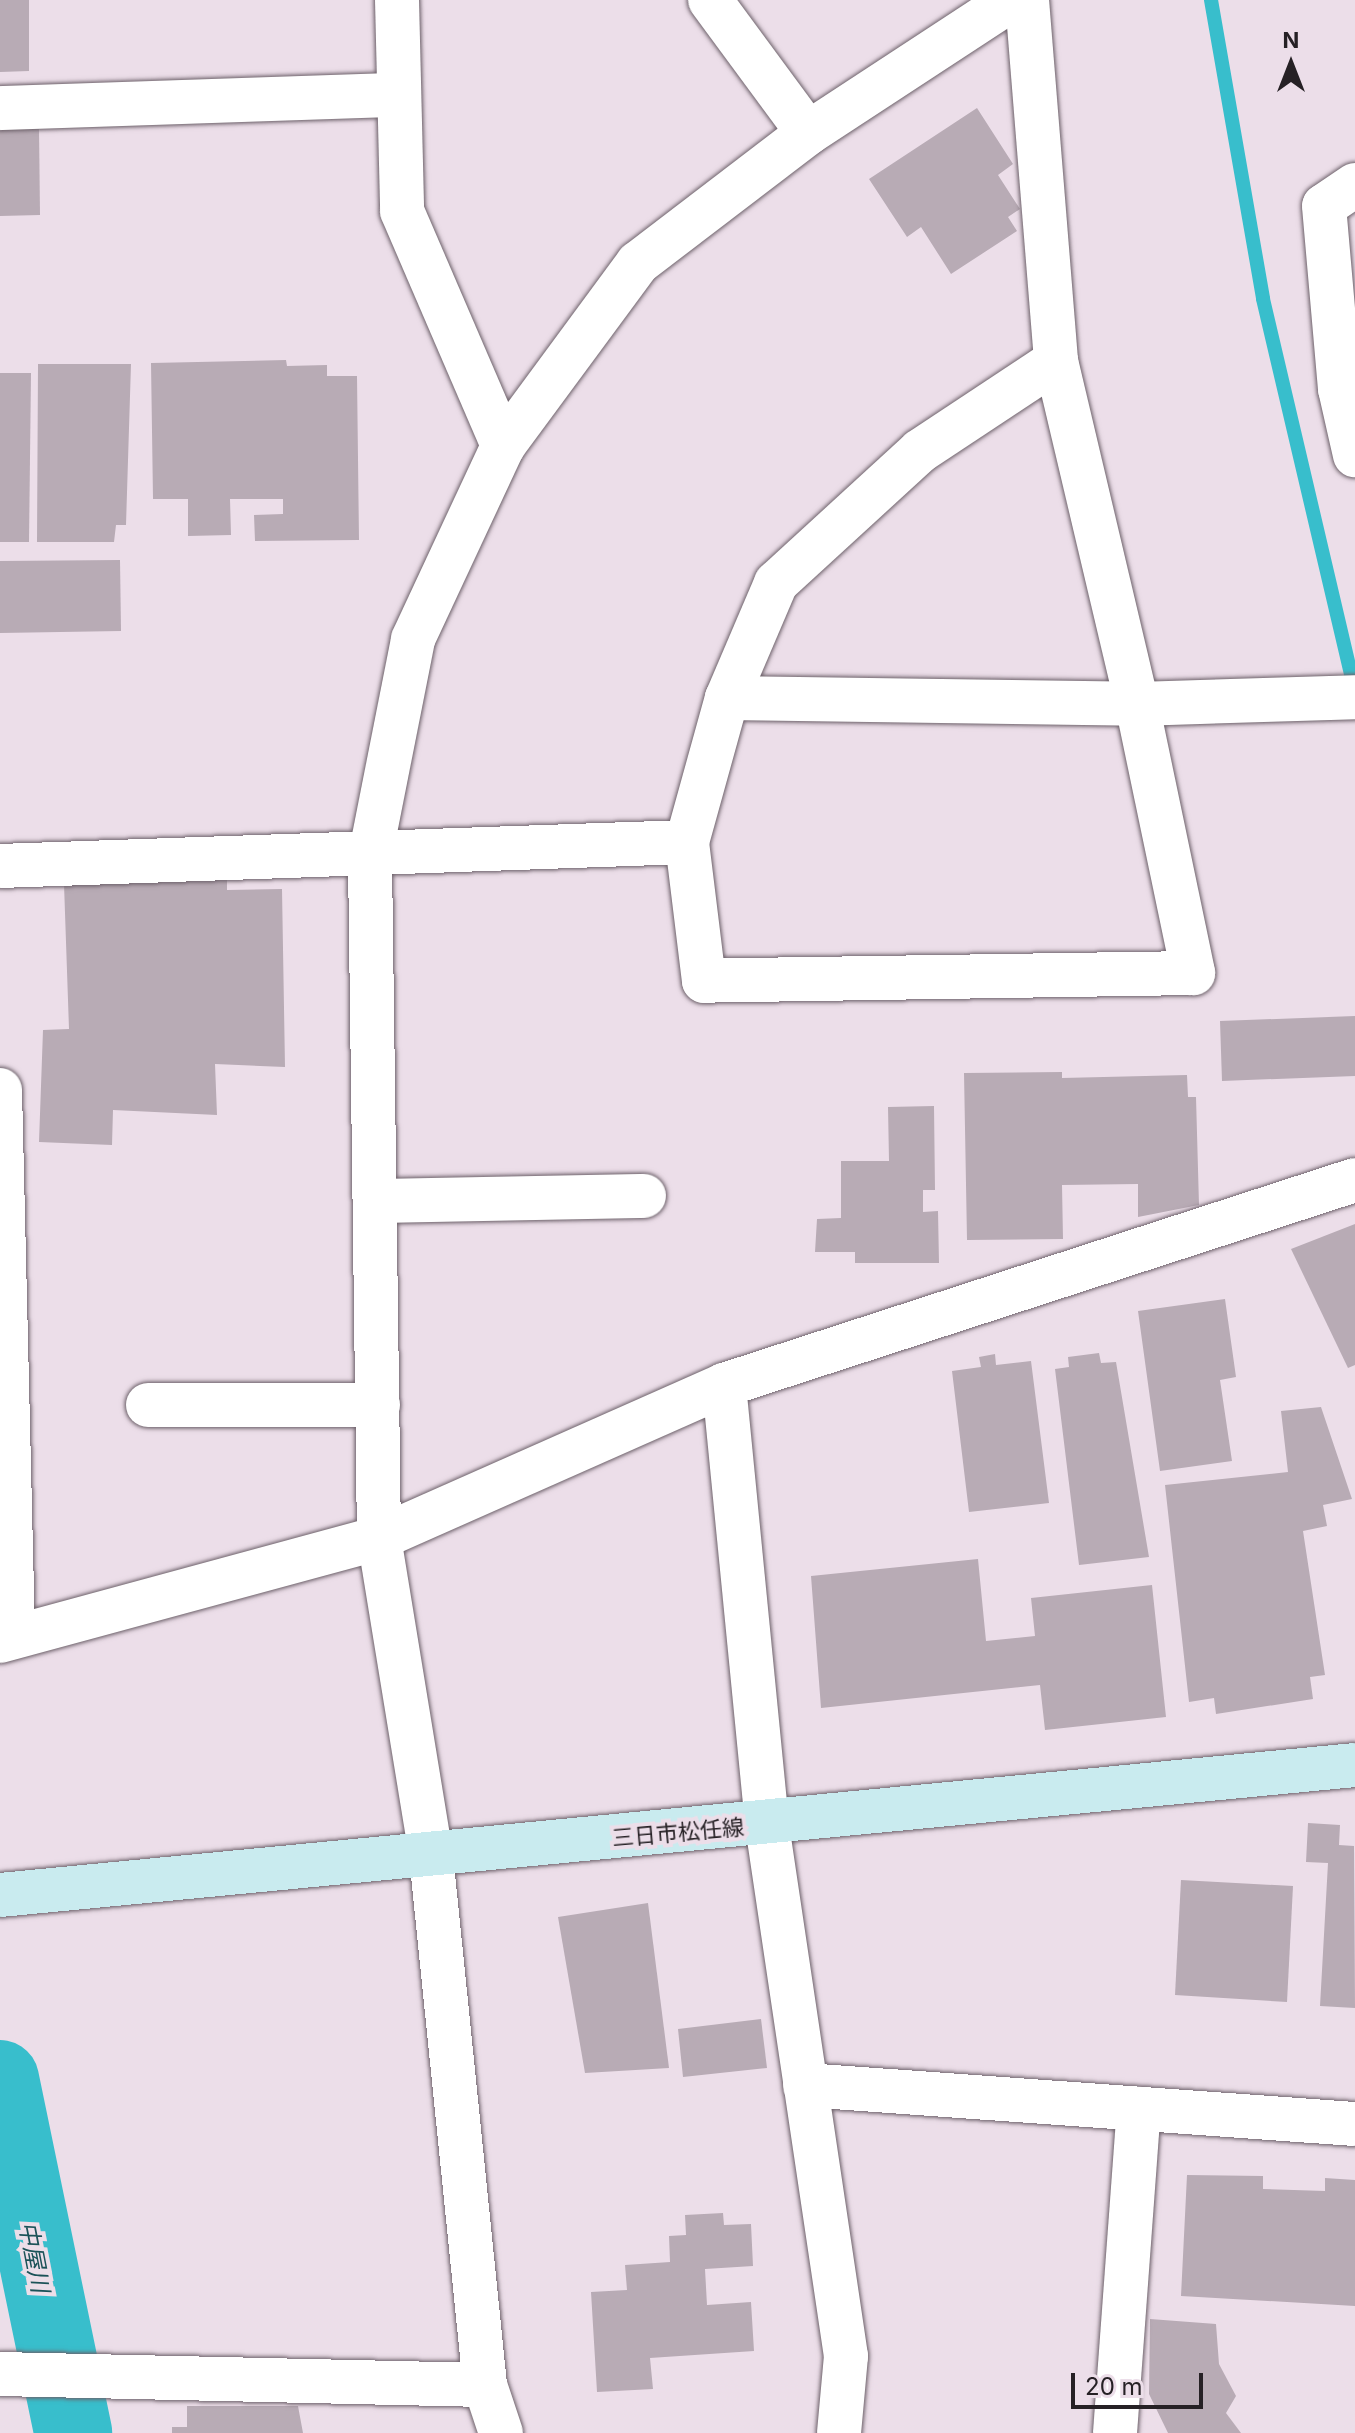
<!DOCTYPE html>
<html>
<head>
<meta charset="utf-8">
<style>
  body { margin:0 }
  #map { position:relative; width:1355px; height:2433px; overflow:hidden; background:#ecdee9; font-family:Inter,"Noto Sans JP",sans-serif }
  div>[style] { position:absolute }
  .stream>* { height:14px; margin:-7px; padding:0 7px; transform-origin:7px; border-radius:7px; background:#38becc }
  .river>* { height:78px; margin:-39px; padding:0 39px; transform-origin:39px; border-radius:39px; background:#38becc }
  .building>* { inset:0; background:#b8abb5 }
  .roads { filter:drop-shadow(0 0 2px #6d616a) drop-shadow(0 0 2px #6d616a) }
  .minor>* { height:44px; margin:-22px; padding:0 22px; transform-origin:22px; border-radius:22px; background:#fff }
  .tertiary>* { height:44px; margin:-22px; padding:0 22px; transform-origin:22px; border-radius:22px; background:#fff }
  .secondary>* { height:44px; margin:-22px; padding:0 22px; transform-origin:22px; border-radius:22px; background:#c9ebef }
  span { translate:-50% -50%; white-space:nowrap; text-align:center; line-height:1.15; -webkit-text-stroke:8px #ecdee9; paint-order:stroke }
  .street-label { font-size:22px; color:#262125 }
  .water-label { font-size:24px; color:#1b5258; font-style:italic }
  .north { position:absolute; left:1251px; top:24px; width:80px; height:80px; -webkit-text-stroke:6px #ecdee9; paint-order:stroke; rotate:0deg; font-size:22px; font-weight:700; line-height:32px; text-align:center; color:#262125 }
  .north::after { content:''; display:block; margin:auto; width:28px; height:36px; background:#262125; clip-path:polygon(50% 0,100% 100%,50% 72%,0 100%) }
  .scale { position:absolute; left:1071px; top:2373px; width:132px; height:36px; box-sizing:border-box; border:4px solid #262125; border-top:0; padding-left:10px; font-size:24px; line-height:28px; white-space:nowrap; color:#262125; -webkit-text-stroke:6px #ecdee9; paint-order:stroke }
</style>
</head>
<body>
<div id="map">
  <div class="stream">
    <i style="left:1211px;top:0;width:303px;rotate:80.1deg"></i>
    <i style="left:1263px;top:299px;width:404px;rotate:76.8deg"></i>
  </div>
  <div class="river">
    <i style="left:0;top:2079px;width:361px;rotate:78.3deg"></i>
  </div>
  <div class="building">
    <i style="clip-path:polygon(0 0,29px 0,29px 71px,0 72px)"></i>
    <i style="clip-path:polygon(977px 108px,1013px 164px,998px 175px,1020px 209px,1008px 217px,1017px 231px,951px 274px,921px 227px,907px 237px,869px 179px)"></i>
    <i style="clip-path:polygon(0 129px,39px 129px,40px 215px,0 216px)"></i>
    <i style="clip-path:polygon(286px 360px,287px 366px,327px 365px,327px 376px,357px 376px,359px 540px,255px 541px,254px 515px,283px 514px,283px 499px,230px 499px,231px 535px,188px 536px,188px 499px,153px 499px,151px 363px)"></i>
    <i style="clip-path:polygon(38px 364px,131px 364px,126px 525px,116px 525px,114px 542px,37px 542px)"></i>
    <i style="clip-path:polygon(0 373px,31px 373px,29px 542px,0 542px)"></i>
    <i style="clip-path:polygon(120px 560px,121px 631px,0 633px,0 561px)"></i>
    <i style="clip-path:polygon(227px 873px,227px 890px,282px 889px,285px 1067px,215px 1064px,217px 1115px,113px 1110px,112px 1145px,39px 1142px,43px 1030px,69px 1029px,64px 884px)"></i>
    <i style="clip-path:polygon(1355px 1016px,1355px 1076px,1222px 1081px,1220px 1021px)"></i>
    <i style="clip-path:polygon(1062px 1072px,1062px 1078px,1187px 1075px,1188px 1097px,1196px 1097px,1199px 1205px,1138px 1217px,1138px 1184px,1062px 1185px,1063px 1239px,967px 1240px,964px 1073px)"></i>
    <i style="clip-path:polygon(934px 1106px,935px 1190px,923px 1190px,923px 1212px,938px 1211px,939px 1263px,855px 1263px,855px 1252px,815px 1252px,817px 1219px,841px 1218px,841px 1161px,889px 1161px,888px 1107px)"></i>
    <i style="clip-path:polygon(1355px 1224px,1355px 1365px,1348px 1368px,1291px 1249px)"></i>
    <i style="clip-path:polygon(1225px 1299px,1236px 1377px,1220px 1380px,1232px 1461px,1160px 1471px,1138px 1311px)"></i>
    <i style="clip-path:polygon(1099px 1353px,1101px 1363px,1116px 1362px,1149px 1557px,1079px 1565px,1055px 1369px,1069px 1367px,1068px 1357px)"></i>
    <i style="clip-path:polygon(995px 1354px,996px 1365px,1031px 1361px,1049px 1503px,969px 1512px,952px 1371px,981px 1367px,979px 1357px)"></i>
    <i style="clip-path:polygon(1321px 1407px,1352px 1499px,1323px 1505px,1327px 1526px,1303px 1531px,1325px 1675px,1310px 1677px,1313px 1699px,1216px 1714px,1214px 1698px,1189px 1702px,1165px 1485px,1288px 1472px,1281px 1411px)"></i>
    <i style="clip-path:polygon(978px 1559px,986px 1641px,1035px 1636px,1031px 1598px,1152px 1585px,1166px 1717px,1045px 1730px,1040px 1685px,821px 1708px,811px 1576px)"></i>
    <i style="clip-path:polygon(1308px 1823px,1340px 1825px,1339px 1845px,1354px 1846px,1355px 2008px,1320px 2006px,1328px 1863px,1306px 1862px)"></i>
    <i style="clip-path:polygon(1181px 1880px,1293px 1886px,1287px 2002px,1175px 1995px)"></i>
    <i style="clip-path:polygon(648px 1903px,669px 2068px,585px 2073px,558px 1917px)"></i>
    <i style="clip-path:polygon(761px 2019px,767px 2068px,683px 2077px,678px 2029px)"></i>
    <i style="clip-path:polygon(1187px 2175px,1263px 2176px,1263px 2189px,1325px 2191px,1325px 2178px,1355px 2180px,1355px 2306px,1181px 2296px)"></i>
    <i style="clip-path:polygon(723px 2213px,724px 2225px,751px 2224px,753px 2266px,705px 2269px,707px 2305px,751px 2302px,754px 2351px,650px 2358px,653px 2389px,597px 2392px,591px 2292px,627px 2290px,625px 2265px,670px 2262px,669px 2236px,686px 2235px,685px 2215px)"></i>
    <i style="clip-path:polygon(1150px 2319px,1216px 2324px,1219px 2364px,1236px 2396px,1226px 2413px,1241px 2433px,1168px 2433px,1149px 2394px)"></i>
    <i style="clip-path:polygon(187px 2406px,298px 2406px,303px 2433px,172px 2433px,172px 2427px,187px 2427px)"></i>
  </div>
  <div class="roads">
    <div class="minor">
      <i style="left:710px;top:0;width:165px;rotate:53.6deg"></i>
      <i style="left:1027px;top:0;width:362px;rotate:85.4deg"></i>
      <i style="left:0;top:108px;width:399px;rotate:-1.9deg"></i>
      <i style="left:1355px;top:185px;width:37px;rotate:146deg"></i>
      <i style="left:1324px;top:206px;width:184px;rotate:85deg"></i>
      <i style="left:1340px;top:389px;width:68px;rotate:77.2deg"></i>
      <i style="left:727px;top:698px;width:125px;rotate:-66.9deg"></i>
      <i style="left:776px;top:583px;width:195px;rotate:-42.5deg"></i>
      <i style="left:920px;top:451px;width:163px;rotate:-33.5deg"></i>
      <i style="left:1056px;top:361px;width:352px;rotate:76.7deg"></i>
      <i style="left:1137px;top:704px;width:275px;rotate:78.2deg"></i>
      <i style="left:1193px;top:973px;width:489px;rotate:179.1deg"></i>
      <i style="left:704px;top:981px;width:140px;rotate:-97deg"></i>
      <i style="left:687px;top:842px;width:149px;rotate:-74.5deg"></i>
      <i style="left:727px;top:698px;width:410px;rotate:0.8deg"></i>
      <i style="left:1137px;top:704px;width:218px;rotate:-1.8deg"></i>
      <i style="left:0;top:866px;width:687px;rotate:-2deg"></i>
      <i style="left:0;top:1090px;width:545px;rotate:88.63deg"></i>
      <i style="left:375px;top:1201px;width:269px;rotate:-1.1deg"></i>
      <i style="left:724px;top:1385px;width:442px;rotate:84.4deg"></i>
      <i style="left:767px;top:1825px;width:537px;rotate:81.54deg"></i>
      <i style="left:846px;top:2356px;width:77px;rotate:95.2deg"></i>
      <i style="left:148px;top:1405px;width:230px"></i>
      <i style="left:805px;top:2085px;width:551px;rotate:4.06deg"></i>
      <i style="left:0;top:2374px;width:485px;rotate:1.3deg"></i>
      <i style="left:1115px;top:2433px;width:325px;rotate:-85.8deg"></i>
    </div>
    <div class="tertiary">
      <i style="left:397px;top:0;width:211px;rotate:88.6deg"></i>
      <i style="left:402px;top:211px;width:256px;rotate:66.7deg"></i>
      <i style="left:0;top:1641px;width:393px;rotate:-15.2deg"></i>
      <i style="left:379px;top:1538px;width:377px;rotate:-23.9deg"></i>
      <i style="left:724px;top:1385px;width:663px;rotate:-18deg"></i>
      <i style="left:501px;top:2433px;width:51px;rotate:-108.4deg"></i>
      <i style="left:485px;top:2385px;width:533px;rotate:-95.82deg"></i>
      <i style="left:431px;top:1855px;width:321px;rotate:-99.3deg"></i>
      <i style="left:379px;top:1538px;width:681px;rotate:-90.76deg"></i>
      <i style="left:370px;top:857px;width:222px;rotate:-78.8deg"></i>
      <i style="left:413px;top:639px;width:213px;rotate:-65deg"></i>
      <i style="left:503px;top:446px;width:227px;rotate:-53.6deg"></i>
      <i style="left:638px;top:263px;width:214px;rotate:-37.4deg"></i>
      <i style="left:808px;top:133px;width:243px;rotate:-33.2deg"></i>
    </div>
    <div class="secondary">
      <i style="left:0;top:1895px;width:1361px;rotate:-5.48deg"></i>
    </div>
  </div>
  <div class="street-label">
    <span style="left:678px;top:1833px;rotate:-5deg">三日市松任線</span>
  </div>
  <div class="water-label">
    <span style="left:34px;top:2257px;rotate:79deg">中屋川</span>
  </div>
  <div class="north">N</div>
  <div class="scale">20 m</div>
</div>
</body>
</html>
